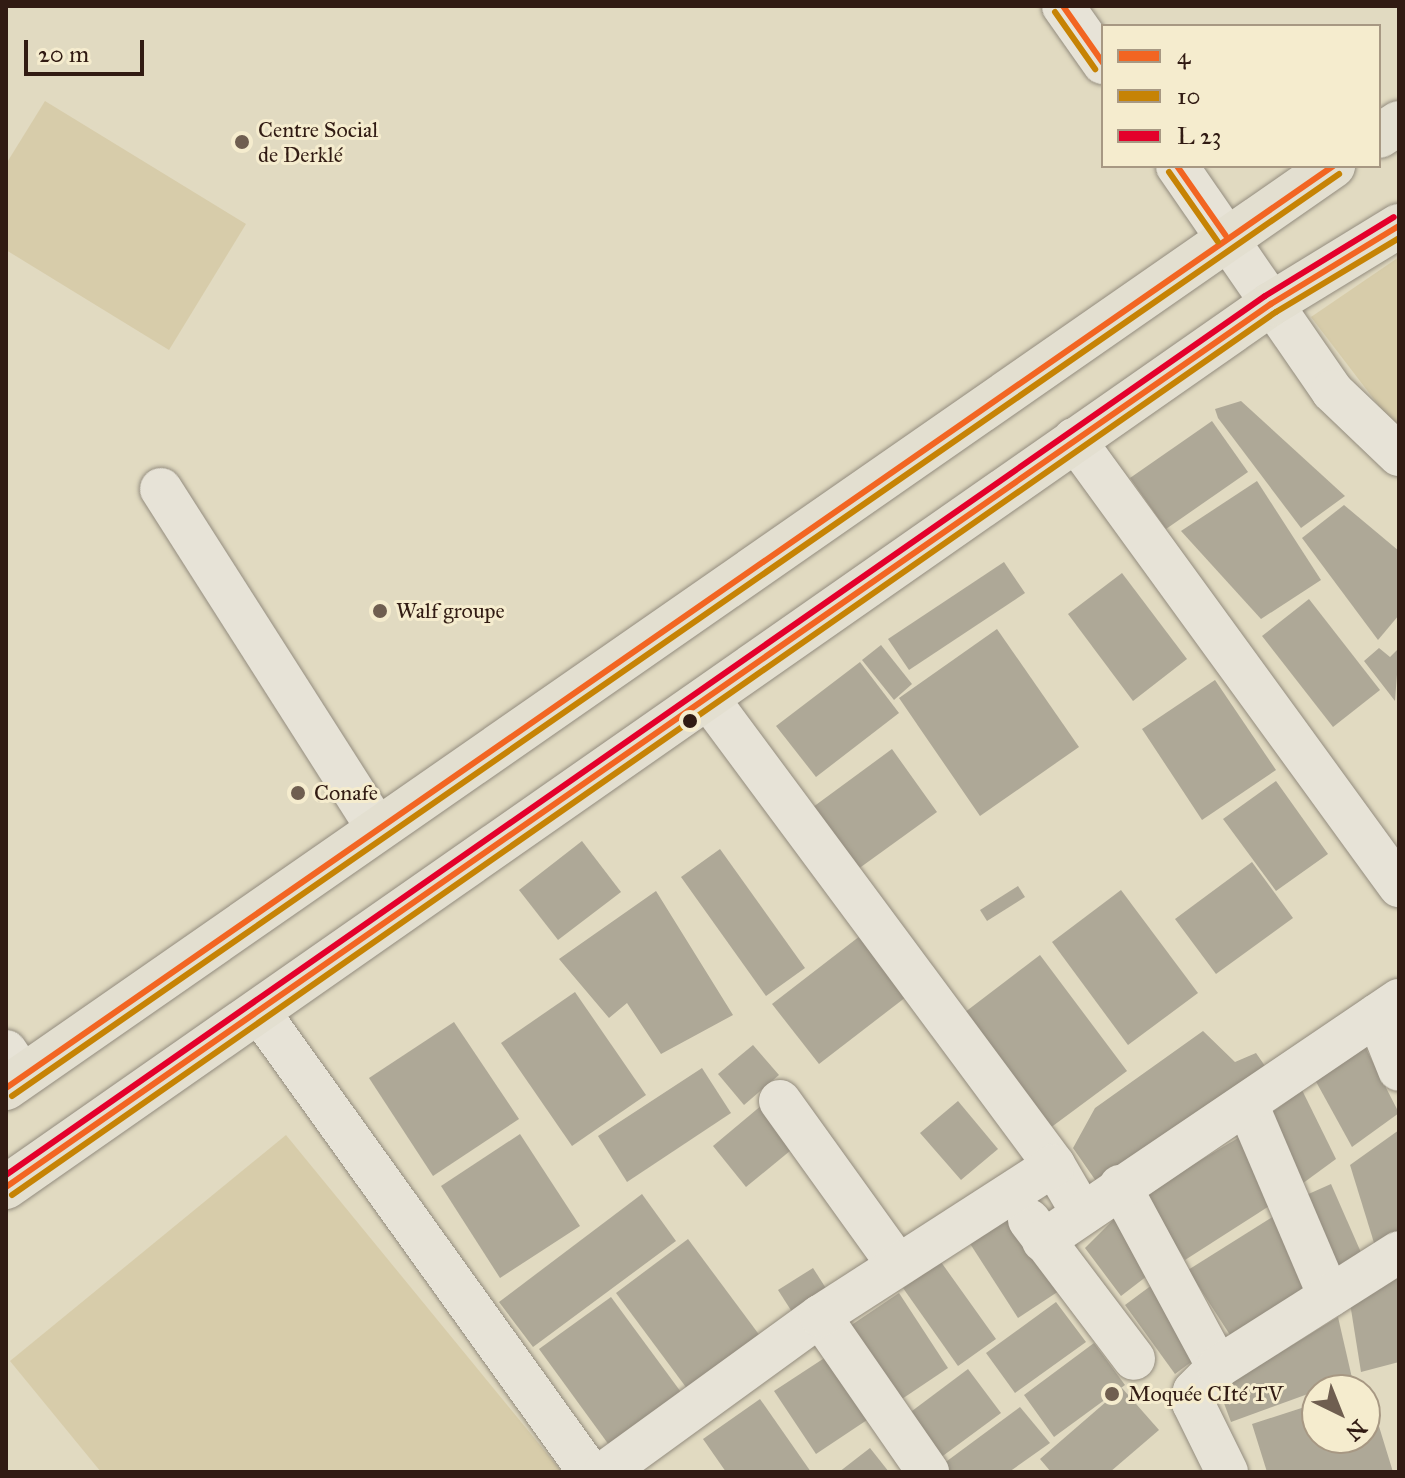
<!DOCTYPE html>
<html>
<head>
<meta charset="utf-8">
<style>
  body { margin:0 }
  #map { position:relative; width:1405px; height:1478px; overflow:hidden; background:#e1dac1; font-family:"IM FELL Great Primer",serif }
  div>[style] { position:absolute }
  .green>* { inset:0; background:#d7ccaa }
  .building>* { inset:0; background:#aea897 }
  .roads { filter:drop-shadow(0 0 2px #938c7e) drop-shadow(0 0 2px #938c7e) }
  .minor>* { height:42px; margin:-21px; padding:0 21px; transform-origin:21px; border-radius:21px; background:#e7e3d7 }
  .major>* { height:44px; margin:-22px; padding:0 22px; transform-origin:22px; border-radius:22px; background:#e3dfd0 }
  .bus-1>* { height:6px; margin:-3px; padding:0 3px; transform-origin:3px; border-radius:3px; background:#f26522 }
  .bus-2>* { height:6px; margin:-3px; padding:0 3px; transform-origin:3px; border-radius:3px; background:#c68305 }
  .bus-3>* { height:6px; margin:-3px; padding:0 3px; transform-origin:3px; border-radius:3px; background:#e4002b }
  .dots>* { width:22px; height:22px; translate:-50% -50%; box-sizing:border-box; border:4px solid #f5ecce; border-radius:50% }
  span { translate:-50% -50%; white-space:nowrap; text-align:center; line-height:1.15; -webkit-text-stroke:6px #f5ecce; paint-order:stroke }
  .poi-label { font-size:22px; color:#311b13 }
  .left { translate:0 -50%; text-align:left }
  .frame { position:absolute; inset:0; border:8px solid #311b13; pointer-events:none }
  .legend { position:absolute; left:1101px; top:24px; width:280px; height:144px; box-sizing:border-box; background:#f5ecce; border:2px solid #a79883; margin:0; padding:10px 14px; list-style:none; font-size:24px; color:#311b13 }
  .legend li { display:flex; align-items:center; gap:16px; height:40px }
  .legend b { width:40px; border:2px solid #a79883 }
  .north { position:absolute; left:1301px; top:1374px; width:80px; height:80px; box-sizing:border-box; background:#f5ecce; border:2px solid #a79883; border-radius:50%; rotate:137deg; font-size:22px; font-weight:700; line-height:32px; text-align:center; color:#311b13 }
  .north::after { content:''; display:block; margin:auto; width:28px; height:36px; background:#6f5e50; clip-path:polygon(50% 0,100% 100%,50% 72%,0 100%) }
  .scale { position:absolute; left:24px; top:40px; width:120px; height:36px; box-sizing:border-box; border:4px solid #311b13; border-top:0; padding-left:10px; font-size:24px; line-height:28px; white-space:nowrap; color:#311b13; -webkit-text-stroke:6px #f5ecce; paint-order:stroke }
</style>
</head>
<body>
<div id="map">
  <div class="green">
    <i style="clip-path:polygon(45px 101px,246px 224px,169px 350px,6px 250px,6px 164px)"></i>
    <i style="clip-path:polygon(1399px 257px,1399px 432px,1311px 317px)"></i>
    <i style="clip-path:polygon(286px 1135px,562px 1472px,101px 1472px,10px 1361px)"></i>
  </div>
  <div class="building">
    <i style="clip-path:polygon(1241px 401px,1345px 496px,1301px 528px,1218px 418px,1215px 409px)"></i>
    <i style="clip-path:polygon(1212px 421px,1248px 472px,1166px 529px,1130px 478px)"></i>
    <i style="clip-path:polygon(1257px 481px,1321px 580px,1261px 619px,1181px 531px)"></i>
    <i style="clip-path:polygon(1344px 505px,1399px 551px,1399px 615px,1378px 640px,1302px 538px)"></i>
    <i style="clip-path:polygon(1004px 562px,1025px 593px,909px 670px,888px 639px)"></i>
    <i style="clip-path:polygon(1122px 573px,1187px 659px,1133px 701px,1068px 614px)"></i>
    <i style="clip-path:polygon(1309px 599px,1380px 690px,1333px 727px,1262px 636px)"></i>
    <i style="clip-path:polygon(997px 629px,1079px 747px,980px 816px,899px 698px)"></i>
    <i style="clip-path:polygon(881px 645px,912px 684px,894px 700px,862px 660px)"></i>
    <i style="clip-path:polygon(1379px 648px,1390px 657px,1399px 648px,1395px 701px,1364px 661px)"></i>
    <i style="clip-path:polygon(860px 662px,899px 713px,816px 777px,776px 726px)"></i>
    <i style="clip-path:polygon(1215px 680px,1276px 770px,1202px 820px,1142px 729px)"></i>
    <i style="clip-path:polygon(892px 749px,937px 812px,854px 872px,809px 810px)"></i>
    <i style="clip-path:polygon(1276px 781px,1328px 854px,1276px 891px,1223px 819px)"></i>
    <i style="clip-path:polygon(582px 841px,621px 892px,558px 940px,519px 890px)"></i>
    <i style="clip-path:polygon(720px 849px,805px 968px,766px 996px,681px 877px)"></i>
    <i style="clip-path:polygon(1252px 862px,1293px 918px,1216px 974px,1175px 919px)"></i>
    <i style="clip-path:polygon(1018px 886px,1025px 897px,987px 921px,980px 910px)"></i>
    <i style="clip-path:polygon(1121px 890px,1198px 993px,1128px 1045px,1052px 942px)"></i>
    <i style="clip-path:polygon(656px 891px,733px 1015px,661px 1054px,627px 1003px,609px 1018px,559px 959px)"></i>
    <i style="clip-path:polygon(860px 936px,906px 997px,819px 1064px,772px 1004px)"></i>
    <i style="clip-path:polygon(1040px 955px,1127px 1071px,1042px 1134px,956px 1019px)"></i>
    <i style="clip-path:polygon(575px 992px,646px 1095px,572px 1146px,501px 1043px)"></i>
    <i style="clip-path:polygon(454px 1022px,519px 1119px,433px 1176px,369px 1078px)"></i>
    <i style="clip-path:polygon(1203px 1031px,1235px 1062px,1256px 1053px,1272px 1076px,1105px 1194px,1073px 1148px,1095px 1108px)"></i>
    <i style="clip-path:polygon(1363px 1043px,1399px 1113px,1352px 1147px,1314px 1078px)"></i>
    <i style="clip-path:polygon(753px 1045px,779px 1075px,744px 1105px,718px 1074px)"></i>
    <i style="clip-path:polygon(702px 1068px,731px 1113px,627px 1182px,598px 1136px)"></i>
    <i style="clip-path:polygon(1302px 1090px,1336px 1159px,1295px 1189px,1262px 1120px)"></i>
    <i style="clip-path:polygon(958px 1101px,998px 1149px,961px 1180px,920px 1133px)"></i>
    <i style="clip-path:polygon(762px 1105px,796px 1146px,746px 1187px,713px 1146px)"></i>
    <i style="clip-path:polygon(1399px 1130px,1399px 1231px,1375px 1246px,1350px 1165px)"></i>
    <i style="clip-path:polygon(1250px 1131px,1277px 1201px,1185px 1260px,1143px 1194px)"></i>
    <i style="clip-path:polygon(520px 1134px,580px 1226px,500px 1278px,441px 1186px)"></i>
    <i style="clip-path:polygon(1331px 1184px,1363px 1257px,1335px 1270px,1304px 1196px)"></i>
    <i style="clip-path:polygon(642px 1194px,676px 1241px,533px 1347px,499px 1302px)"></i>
    <i style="clip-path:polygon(1128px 1205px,1160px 1266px,1121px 1296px,1085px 1248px)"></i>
    <i style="clip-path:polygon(1285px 1209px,1315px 1281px,1232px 1338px,1188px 1270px)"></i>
    <i style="clip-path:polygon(1012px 1210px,1062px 1289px,1018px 1318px,967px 1239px)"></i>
    <i style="clip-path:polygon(688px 1239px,766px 1344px,694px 1398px,616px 1293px)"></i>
    <i style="clip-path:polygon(941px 1262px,996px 1339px,958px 1366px,903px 1288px)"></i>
    <i style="clip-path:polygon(813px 1268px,829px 1293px,794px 1315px,778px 1290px)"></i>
    <i style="clip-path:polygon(1399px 1273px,1399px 1362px,1361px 1372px,1350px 1303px)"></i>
    <i style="clip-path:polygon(1164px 1276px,1206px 1351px,1175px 1374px,1125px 1305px)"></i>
    <i style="clip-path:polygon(899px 1293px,948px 1368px,896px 1403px,847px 1328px)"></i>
    <i style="clip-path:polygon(611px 1297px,689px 1403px,617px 1456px,539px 1349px)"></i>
    <i style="clip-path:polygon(1056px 1302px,1086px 1342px,1015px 1393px,986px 1353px)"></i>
    <i style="clip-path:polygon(1338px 1317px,1352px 1378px,1231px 1422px,1219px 1390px)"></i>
    <i style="clip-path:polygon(1094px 1343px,1125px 1385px,1054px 1437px,1024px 1395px)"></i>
    <i style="clip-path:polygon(829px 1355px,870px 1418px,816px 1454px,774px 1391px)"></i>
    <i style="clip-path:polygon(968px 1369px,1001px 1413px,940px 1458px,908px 1414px)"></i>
    <i style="clip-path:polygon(1366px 1384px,1393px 1472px,1267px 1472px,1252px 1424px,1317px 1403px,1317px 1438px,1365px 1438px)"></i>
    <i style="clip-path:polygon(1122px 1388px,1159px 1430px,1110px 1472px,1051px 1472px,1040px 1459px)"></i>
    <i style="clip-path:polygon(760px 1399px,811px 1472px,726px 1472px,703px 1439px)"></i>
    <i style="clip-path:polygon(1020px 1407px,1050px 1443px,1009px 1472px,949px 1472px,943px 1464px)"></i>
    <i style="clip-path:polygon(870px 1448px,889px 1472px,839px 1472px)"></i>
  </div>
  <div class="roads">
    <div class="minor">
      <i style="left:1063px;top:6px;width:70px;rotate:54.9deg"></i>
      <i style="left:1177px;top:166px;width:273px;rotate:55.4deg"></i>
      <i style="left:1332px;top:391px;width:93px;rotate:43.7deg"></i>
      <i style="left:1074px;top:439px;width:553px;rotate:53.98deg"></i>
      <i style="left:161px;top:489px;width:403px;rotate:57.5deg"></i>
      <i style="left:707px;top:697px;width:583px;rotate:53.44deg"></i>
      <i style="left:1054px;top:1165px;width:56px;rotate:59.7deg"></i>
      <i style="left:259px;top:1012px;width:566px;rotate:54.34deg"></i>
      <i style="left:1377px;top:1015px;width:59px;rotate:68.2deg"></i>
      <i style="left:6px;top:1051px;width:30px;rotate:56deg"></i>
      <i style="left:780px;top:1101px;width:201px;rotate:54.3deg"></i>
      <i style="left:1247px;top:1104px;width:209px;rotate:66.9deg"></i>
      <i style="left:1120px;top:1186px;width:206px;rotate:61.6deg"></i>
      <i style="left:1029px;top:1220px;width:174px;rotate:52.9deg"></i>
      <i style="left:1043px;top:1241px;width:430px;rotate:-34.1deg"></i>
      <i style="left:820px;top:1316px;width:190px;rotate:55.3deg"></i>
      <i style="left:605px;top:1472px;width:266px;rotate:-36deg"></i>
      <i style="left:820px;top:1316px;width:278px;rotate:-32.8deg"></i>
      <i style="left:1227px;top:1472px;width:77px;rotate:-116.2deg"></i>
      <i style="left:1193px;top:1403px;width:12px;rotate:-85deg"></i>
      <i style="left:1194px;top:1391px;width:34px;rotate:-45deg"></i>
      <i style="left:1218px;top:1367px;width:214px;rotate:-32.4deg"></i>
    </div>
    <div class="major">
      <i style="left:1379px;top:136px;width:24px;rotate:-33deg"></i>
      <i style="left:6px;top:1088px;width:1616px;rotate:-34.79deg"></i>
      <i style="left:6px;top:1187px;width:1543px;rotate:-34.92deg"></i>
      <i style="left:1271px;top:304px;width:150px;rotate:-31.4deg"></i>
    </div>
  </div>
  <div class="bus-1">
    <i style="left:1063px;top:6px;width:70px;rotate:54.9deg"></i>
    <i style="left:1177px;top:166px;width:85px;rotate:55deg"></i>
    <i style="left:6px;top:1088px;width:1616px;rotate:-34.79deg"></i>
    <i style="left:6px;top:1187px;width:1543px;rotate:-34.92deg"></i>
    <i style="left:1271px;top:304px;width:150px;rotate:-31.4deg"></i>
  </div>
  <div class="bus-2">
    <i style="left:1055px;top:12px;width:70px;rotate:54.9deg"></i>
    <i style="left:1169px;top:172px;width:85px;rotate:55deg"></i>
    <i style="left:12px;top:1096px;width:1616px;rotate:-34.79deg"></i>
    <i style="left:12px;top:1195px;width:1542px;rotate:-34.94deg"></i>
    <i style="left:1276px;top:312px;width:144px;rotate:-31deg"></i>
  </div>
  <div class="bus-3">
    <i style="left:6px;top:1175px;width:1535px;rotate:-34.92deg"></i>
    <i style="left:1265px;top:296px;width:151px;rotate:-31.5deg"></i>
  </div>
  <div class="dots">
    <i style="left:242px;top:142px;background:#6f5e50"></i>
    <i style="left:380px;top:611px;background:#6f5e50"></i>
    <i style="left:690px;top:721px;background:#311b13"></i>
    <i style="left:298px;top:793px;background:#6f5e50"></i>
    <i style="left:1112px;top:1394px;background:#6f5e50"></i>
  </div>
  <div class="poi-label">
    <span class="left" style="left:258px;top:142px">Centre Social<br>de Derklé</span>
    <span class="left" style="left:396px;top:611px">Walf groupe</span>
    <span class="left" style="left:314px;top:793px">Conafe</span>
    <span class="left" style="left:1128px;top:1394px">Moquée CIté TV</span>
  </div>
  <div class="frame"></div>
  <ul class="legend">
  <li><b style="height:10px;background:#f26522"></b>4</li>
  <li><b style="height:10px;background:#c68305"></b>10</li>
  <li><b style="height:10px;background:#e4002b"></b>L 23</li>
  </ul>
  <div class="north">N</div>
  <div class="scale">20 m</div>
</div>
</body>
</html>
